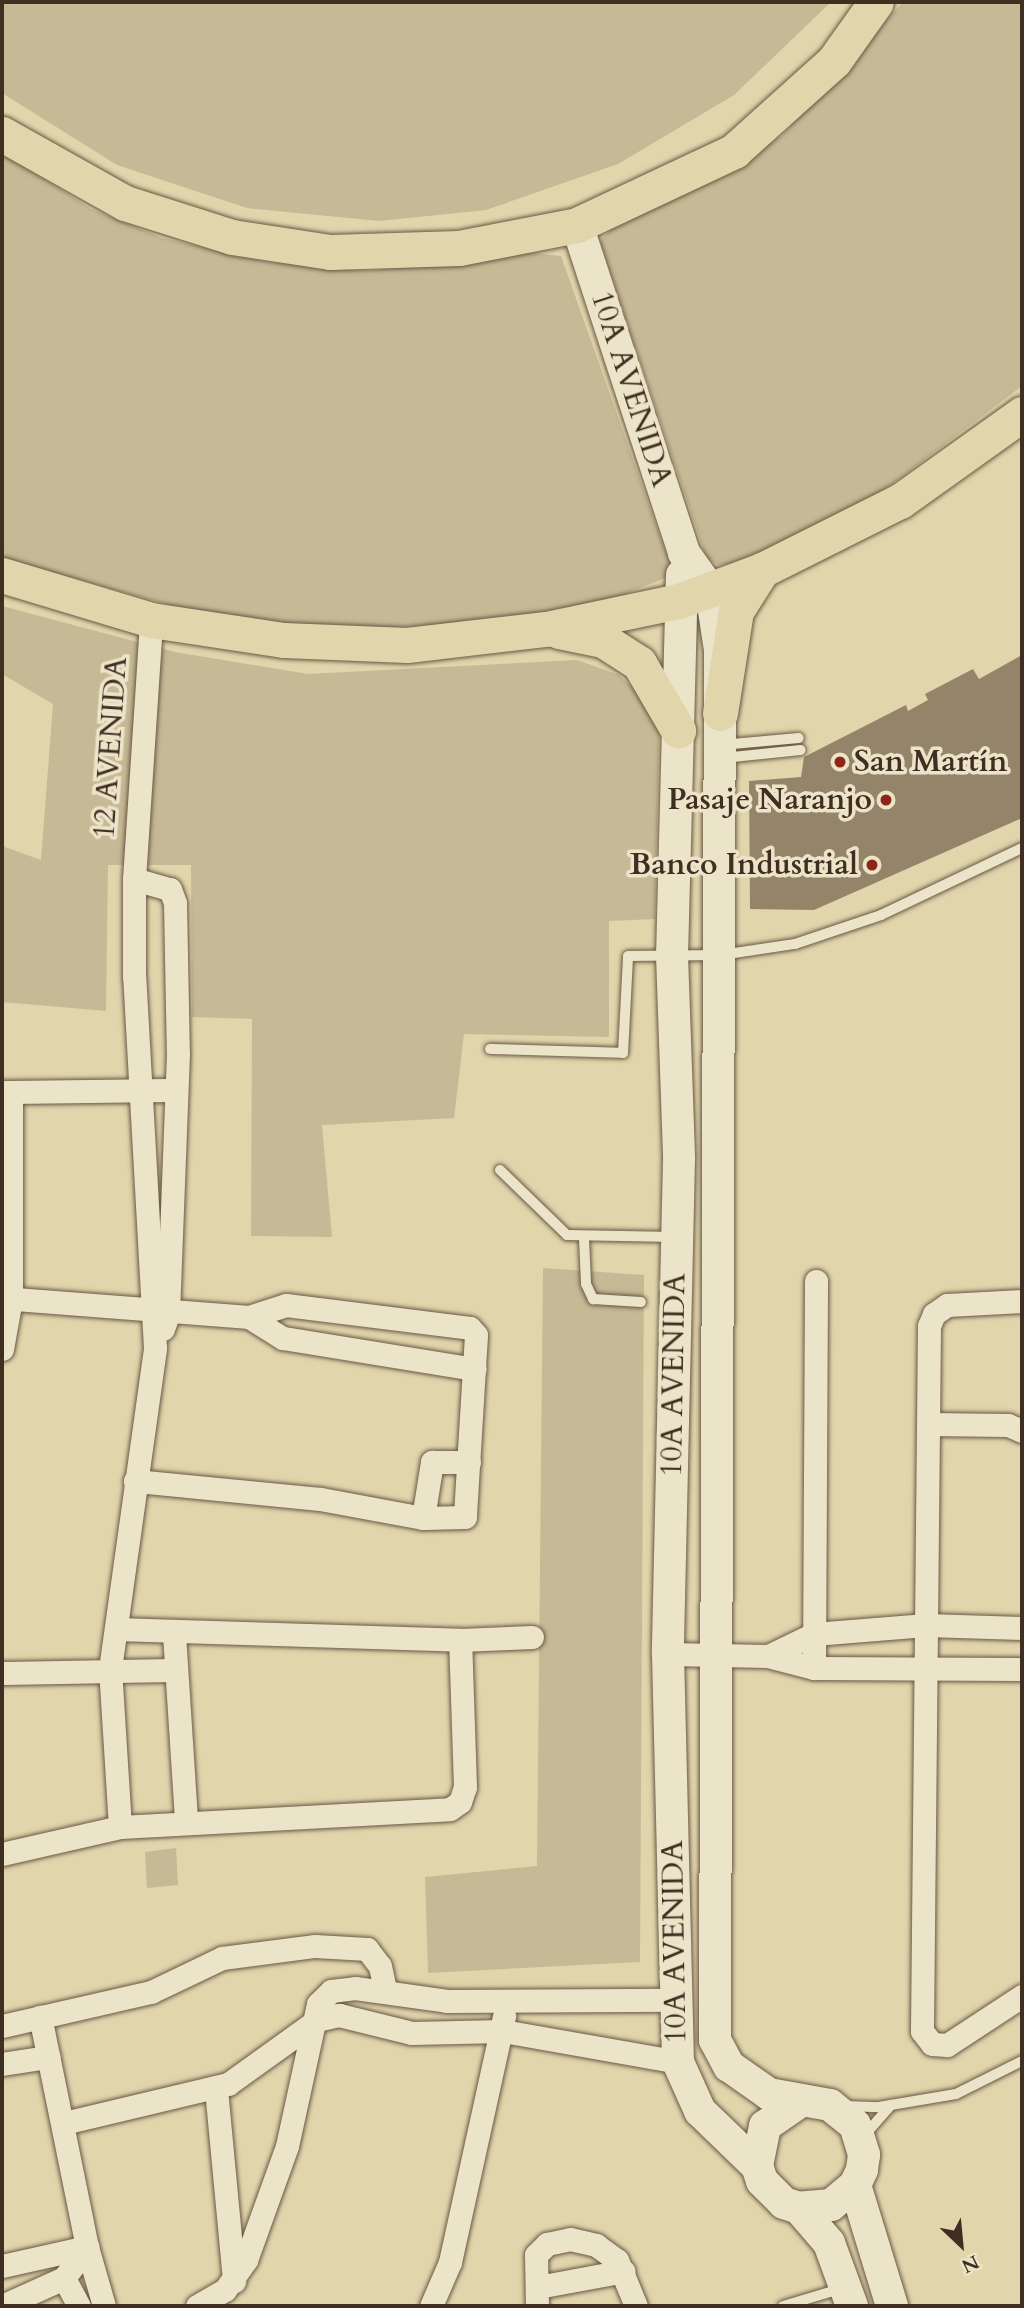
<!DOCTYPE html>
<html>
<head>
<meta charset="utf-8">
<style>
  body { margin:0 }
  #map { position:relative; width:1024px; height:2308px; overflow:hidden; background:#e1d5ac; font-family:Cardo,serif }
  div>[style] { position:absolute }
  .green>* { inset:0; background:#c6b995 }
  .building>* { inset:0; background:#94856a }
  .roads { filter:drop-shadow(0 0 2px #695844) drop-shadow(0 0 2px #695844) }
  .lane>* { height:10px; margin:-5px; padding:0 5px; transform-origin:5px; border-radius:5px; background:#ece4c9 }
  .street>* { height:23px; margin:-11.5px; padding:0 11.5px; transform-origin:11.5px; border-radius:11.5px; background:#ece4c9 }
  .secondary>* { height:32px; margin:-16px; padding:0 16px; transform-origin:16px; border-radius:16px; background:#ece4c9 }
  .primary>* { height:35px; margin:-17.5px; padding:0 17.5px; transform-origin:17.5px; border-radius:17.5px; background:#e1d5ac }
  .dots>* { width:19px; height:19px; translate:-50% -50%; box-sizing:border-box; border:4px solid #ece4c9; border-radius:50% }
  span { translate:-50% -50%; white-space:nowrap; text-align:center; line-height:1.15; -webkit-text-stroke:7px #ece4c9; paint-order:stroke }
  .street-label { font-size:30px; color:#412e22 }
  .poi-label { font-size:30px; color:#412e22; font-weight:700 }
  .left { translate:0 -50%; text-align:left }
  .right { translate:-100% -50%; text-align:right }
  .frame { position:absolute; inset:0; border:4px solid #412e22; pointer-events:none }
  .north { position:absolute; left:926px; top:2210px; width:70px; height:70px; -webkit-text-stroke:5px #ece4c9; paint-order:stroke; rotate:154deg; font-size:19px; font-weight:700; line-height:28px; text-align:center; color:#412e22 }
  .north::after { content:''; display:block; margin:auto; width:24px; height:32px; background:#412e22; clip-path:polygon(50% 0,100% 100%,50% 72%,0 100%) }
</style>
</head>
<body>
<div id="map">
  <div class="green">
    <i style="clip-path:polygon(2px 2px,831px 2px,734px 95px,618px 164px,486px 210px,379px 221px,247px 208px,117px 165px,2px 93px)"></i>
    <i style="clip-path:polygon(903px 2px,1022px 2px,1022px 386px,877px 495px,739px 562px,718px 565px,706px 557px,600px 241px,613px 227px,709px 180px,782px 136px)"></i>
    <i style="clip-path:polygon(2px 152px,91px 209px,162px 238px,267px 262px,368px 271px,525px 252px,561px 256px,670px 564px,665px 578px,610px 600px,475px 623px,381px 628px,276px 624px,177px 607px,2px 558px)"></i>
    <i style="clip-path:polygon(2px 606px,175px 652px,308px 674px,577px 660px,619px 675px,643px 698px,659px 728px,655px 919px,609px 921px,609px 1037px,464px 1034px,454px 1118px,322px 1125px,332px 1237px,251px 1236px,252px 1019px,192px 1017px,191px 865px,108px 865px,106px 1011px,2px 1002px,2px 846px,41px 860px,53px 704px,2px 674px)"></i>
    <i style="clip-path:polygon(543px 1268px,644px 1275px,640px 1962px,428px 1973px,425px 1877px,537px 1866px)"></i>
    <i style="clip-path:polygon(176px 1848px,178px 1885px,147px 1888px,145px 1852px)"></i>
  </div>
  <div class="building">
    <i style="clip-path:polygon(1022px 655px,1022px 818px,814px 910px,750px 909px,749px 781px,801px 777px,804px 757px,906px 705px,908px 711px,928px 700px,925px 694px,973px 669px,979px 679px)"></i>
  </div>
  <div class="roads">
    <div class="lane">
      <i style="left:721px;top:745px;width:78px;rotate:-5.1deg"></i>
      <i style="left:723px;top:758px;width:78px;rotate:-5.9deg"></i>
      <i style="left:490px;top:1049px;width:133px;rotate:1.7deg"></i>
      <i style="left:623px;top:1053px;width:97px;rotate:-87deg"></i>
      <i style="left:628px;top:956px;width:93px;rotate:-0.6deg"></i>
      <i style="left:721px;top:955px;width:75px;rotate:-8.5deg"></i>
      <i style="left:795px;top:944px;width:91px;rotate:-18.6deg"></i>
      <i style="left:881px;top:915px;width:156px;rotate:-25.4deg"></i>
      <i style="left:500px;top:1170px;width:93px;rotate:44.1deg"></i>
      <i style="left:567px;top:1235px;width:108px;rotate:1.1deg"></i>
      <i style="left:584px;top:1238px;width:46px;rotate:87.5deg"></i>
      <i style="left:586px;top:1284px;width:17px;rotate:65deg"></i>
      <i style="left:593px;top:1299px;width:48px;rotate:3.6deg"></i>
      <i style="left:845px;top:2106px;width:34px;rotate:2deg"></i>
      <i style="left:879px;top:2107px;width:78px;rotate:-9.6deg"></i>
      <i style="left:956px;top:2094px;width:74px;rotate:-26.6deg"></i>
      <i style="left:863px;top:2137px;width:43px;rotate:-48.8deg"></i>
      <i style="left:783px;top:2306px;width:63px;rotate:-16.7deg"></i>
    </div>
    <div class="street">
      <i style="left:134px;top:879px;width:37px;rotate:16deg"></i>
      <i style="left:170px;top:889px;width:15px;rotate:70deg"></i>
      <i style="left:175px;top:903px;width:150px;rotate:88.9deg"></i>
      <i style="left:178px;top:1053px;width:262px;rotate:92.2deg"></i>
      <i style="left:168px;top:1315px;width:15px;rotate:110deg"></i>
      <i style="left:2px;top:1092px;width:174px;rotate:-0.7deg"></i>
      <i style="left:2px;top:1298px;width:248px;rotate:4.4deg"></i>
      <i style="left:249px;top:1317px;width:39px;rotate:-18deg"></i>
      <i style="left:286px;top:1305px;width:185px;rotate:7.1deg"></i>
      <i style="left:470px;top:1328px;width:9px;rotate:49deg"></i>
      <i style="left:476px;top:1335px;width:182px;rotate:93.5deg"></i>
      <i style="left:465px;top:1517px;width:42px;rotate:178.6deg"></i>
      <i style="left:423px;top:1518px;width:105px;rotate:-169.5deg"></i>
      <i style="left:320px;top:1499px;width:186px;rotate:-174.4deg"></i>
      <i style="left:1022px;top:1301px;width:75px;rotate:176.9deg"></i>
      <i style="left:947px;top:1305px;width:16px;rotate:145deg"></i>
      <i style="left:934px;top:1314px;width:13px;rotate:113deg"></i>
      <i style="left:929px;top:1326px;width:705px;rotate:90.57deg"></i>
      <i style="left:922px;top:2031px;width:16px;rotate:52deg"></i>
      <i style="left:932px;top:2044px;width:15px;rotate:4deg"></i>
      <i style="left:947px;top:2045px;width:90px;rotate:-33.2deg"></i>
      <i style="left:249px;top:1317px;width:40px;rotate:32deg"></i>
      <i style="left:283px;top:1338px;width:194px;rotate:9.2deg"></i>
      <i style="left:2px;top:1349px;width:51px;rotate:-79.8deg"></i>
      <i style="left:11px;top:1299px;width:207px;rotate:-90deg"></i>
      <i style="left:928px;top:1424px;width:80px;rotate:0.7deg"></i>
      <i style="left:1008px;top:1425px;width:15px;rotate:23deg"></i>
      <i style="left:423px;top:1518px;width:57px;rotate:-80.9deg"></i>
      <i style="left:432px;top:1462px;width:37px"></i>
      <i style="left:116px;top:1629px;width:344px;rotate:1.8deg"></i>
      <i style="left:460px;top:1640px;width:72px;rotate:-2.4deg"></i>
      <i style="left:174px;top:1634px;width:186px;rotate:86.3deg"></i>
      <i style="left:668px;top:1654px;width:100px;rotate:1.1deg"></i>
      <i style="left:768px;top:1656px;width:48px;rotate:14.6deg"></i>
      <i style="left:814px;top:1668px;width:208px;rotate:0.3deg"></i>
      <i style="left:768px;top:1656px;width:51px;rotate:-25.6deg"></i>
      <i style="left:814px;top:1634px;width:112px;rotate:-4.6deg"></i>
      <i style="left:926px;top:1625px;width:96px;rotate:1.8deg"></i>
      <i style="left:814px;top:1668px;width:387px;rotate:-89.7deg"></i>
      <i style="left:2px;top:1673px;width:173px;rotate:-1deg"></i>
      <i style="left:120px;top:1827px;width:158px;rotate:-93.6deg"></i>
      <i style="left:110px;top:1669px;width:324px;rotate:-82deg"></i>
      <i style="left:155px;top:1348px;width:372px;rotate:-93.2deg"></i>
      <i style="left:134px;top:977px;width:98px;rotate:-90deg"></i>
      <i style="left:134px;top:879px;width:260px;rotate:-86.2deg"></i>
      <i style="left:2px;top:1854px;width:121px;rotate:-12.9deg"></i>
      <i style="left:120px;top:1827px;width:330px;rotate:-3.1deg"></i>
      <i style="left:450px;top:1809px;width:12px;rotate:-35deg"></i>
      <i style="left:460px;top:1802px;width:16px;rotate:-72deg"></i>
      <i style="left:465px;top:1787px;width:147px;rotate:-91.9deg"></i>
      <i style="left:2px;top:2026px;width:153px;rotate:-12.9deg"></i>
      <i style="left:151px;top:1992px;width:79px;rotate:-25.6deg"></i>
      <i style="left:222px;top:1958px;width:94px;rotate:-7.4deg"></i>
      <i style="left:315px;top:1946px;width:52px;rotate:3.3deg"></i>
      <i style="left:367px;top:1949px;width:21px;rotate:53deg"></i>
      <i style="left:380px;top:1966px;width:25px;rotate:78deg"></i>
      <i style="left:2px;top:2064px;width:47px;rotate:-8.7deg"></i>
      <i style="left:216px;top:2089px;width:193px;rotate:84.6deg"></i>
      <i style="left:64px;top:2123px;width:169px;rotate:-13.4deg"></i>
      <i style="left:228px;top:2084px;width:110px;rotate:-35.7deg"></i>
      <i style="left:317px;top:2020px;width:23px;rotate:-13deg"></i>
      <i style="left:339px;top:2015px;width:75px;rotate:13.9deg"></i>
      <i style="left:412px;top:2033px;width:91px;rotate:-1.3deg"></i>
      <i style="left:503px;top:2031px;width:178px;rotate:10deg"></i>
      <i style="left:2px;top:2266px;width:87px;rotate:-12.6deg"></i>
      <i style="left:87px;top:2247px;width:61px;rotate:73.9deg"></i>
      <i style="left:64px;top:2278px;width:32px;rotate:62deg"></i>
      <i style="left:538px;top:2287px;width:87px;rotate:-10.5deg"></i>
      <i style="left:2px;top:2306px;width:68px;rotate:-24.3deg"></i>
      <i style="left:64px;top:2278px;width:39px;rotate:-53deg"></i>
      <i style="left:87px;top:2247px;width:235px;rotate:-101.5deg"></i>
      <i style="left:197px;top:2306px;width:32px;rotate:-30deg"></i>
      <i style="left:225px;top:2290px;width:37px;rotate:-55deg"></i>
      <i style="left:246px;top:2260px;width:121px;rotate:-70.2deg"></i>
      <i style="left:287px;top:2146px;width:145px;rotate:-77.7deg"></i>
      <i style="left:318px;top:2004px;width:18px;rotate:-45deg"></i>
      <i style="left:331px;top:1991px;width:24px;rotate:-7deg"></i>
      <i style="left:355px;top:1988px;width:93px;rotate:8deg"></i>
      <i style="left:447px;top:2001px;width:229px;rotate:-0.3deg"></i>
      <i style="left:431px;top:2306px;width:48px;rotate:-66.6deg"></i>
      <i style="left:450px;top:2262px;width:252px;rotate:-77.6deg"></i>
      <i style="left:537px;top:2306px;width:51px;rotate:-91.1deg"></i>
      <i style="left:536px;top:2255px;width:16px;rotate:-45deg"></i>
      <i style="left:547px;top:2244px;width:24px;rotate:-12deg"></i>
      <i style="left:570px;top:2239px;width:27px;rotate:13deg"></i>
      <i style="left:596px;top:2245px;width:26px;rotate:36deg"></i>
      <i style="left:617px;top:2260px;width:50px;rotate:67.6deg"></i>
    </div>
    <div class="secondary">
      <i style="left:577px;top:225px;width:345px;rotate:71.9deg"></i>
      <i style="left:684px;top:553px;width:47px;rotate:54.6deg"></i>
      <i style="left:711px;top:591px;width:60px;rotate:81.3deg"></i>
      <i style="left:720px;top:650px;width:1390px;rotate:90.21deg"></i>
      <i style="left:715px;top:2040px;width:30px;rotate:62deg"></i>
      <i style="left:729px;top:2066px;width:49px;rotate:35deg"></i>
      <i style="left:769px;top:2094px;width:62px;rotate:10.2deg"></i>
      <i style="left:830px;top:2105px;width:32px;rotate:39deg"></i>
      <i style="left:855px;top:2125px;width:31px;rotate:73deg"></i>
      <i style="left:864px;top:2155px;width:15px;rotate:98deg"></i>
      <i style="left:862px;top:2170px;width:17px;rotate:115deg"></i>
      <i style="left:855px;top:2185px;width:31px;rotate:140deg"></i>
      <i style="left:831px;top:2205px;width:32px;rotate:175deg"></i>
      <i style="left:799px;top:2208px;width:16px;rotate:-162deg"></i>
      <i style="left:784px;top:2203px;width:31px;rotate:-135deg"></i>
      <i style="left:762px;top:2181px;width:16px;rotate:-108deg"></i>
      <i style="left:757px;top:2166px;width:41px;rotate:-78.7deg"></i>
      <i style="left:765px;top:2126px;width:40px;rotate:-34.9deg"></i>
      <i style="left:682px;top:575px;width:380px;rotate:91.5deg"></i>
      <i style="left:672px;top:955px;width:204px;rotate:88deg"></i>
      <i style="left:679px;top:1159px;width:495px;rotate:91.3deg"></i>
      <i style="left:668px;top:1654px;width:408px;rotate:88.6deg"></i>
      <i style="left:678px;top:2062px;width:54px;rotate:65.8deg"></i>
      <i style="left:700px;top:2111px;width:79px;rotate:44deg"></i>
      <i style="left:855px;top:2185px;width:127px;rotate:73deg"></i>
      <i style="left:799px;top:2208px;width:46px;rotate:49.4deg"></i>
      <i style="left:829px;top:2243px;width:67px;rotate:69.9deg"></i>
    </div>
    <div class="primary">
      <i style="left:2px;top:134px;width:141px;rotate:29.3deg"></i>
      <i style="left:125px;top:203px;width:112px;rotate:17.6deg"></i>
      <i style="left:232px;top:237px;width:99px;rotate:8.7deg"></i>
      <i style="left:330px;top:252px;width:129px;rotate:-1.8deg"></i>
      <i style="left:459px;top:248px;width:120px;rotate:-11deg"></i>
      <i style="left:577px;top:225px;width:174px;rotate:-25.2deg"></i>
      <i style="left:734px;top:151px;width:135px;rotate:-42deg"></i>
      <i style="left:834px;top:61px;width:72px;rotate:-54.6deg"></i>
      <i style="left:2px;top:575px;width:156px;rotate:16.8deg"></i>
      <i style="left:151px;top:620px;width:134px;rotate:8.6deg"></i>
      <i style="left:284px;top:640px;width:123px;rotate:2.3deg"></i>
      <i style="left:407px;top:645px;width:140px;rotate:-6.6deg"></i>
      <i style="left:546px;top:629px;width:136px;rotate:-11.9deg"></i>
      <i style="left:679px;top:601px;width:89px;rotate:-20.5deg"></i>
      <i style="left:762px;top:570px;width:154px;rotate:-26.6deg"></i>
      <i style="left:900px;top:501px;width:150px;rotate:-35.5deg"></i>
      <i style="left:559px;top:631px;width:45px;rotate:11.6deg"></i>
      <i style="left:603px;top:640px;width:43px;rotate:32.6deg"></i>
      <i style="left:639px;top:663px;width:78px;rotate:59.8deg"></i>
      <i style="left:720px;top:713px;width:103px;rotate:-81.1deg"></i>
      <i style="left:736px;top:611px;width:49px;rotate:-57.6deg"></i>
    </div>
  </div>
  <div class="dots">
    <i style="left:840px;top:762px;background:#8f2418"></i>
    <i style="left:886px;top:800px;background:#8f2418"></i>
    <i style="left:872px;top:865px;background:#8f2418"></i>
  </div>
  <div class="street-label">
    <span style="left:631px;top:389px;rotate:72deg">10A AVENIDA</span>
    <span style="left:111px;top:748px;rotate:-86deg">12 AVENIDA</span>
    <span style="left:674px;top:1375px;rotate:-89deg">10A AVENIDA</span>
    <span style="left:675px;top:1942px;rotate:-91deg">10A AVENIDA</span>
  </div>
  <div class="poi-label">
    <span class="left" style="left:854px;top:762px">San Martín</span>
    <span class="right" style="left:872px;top:800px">Pasaje Naranjo</span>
    <span class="right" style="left:858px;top:865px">Banco Industrial</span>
  </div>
  <div class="frame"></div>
  <div class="north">N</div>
</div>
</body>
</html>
